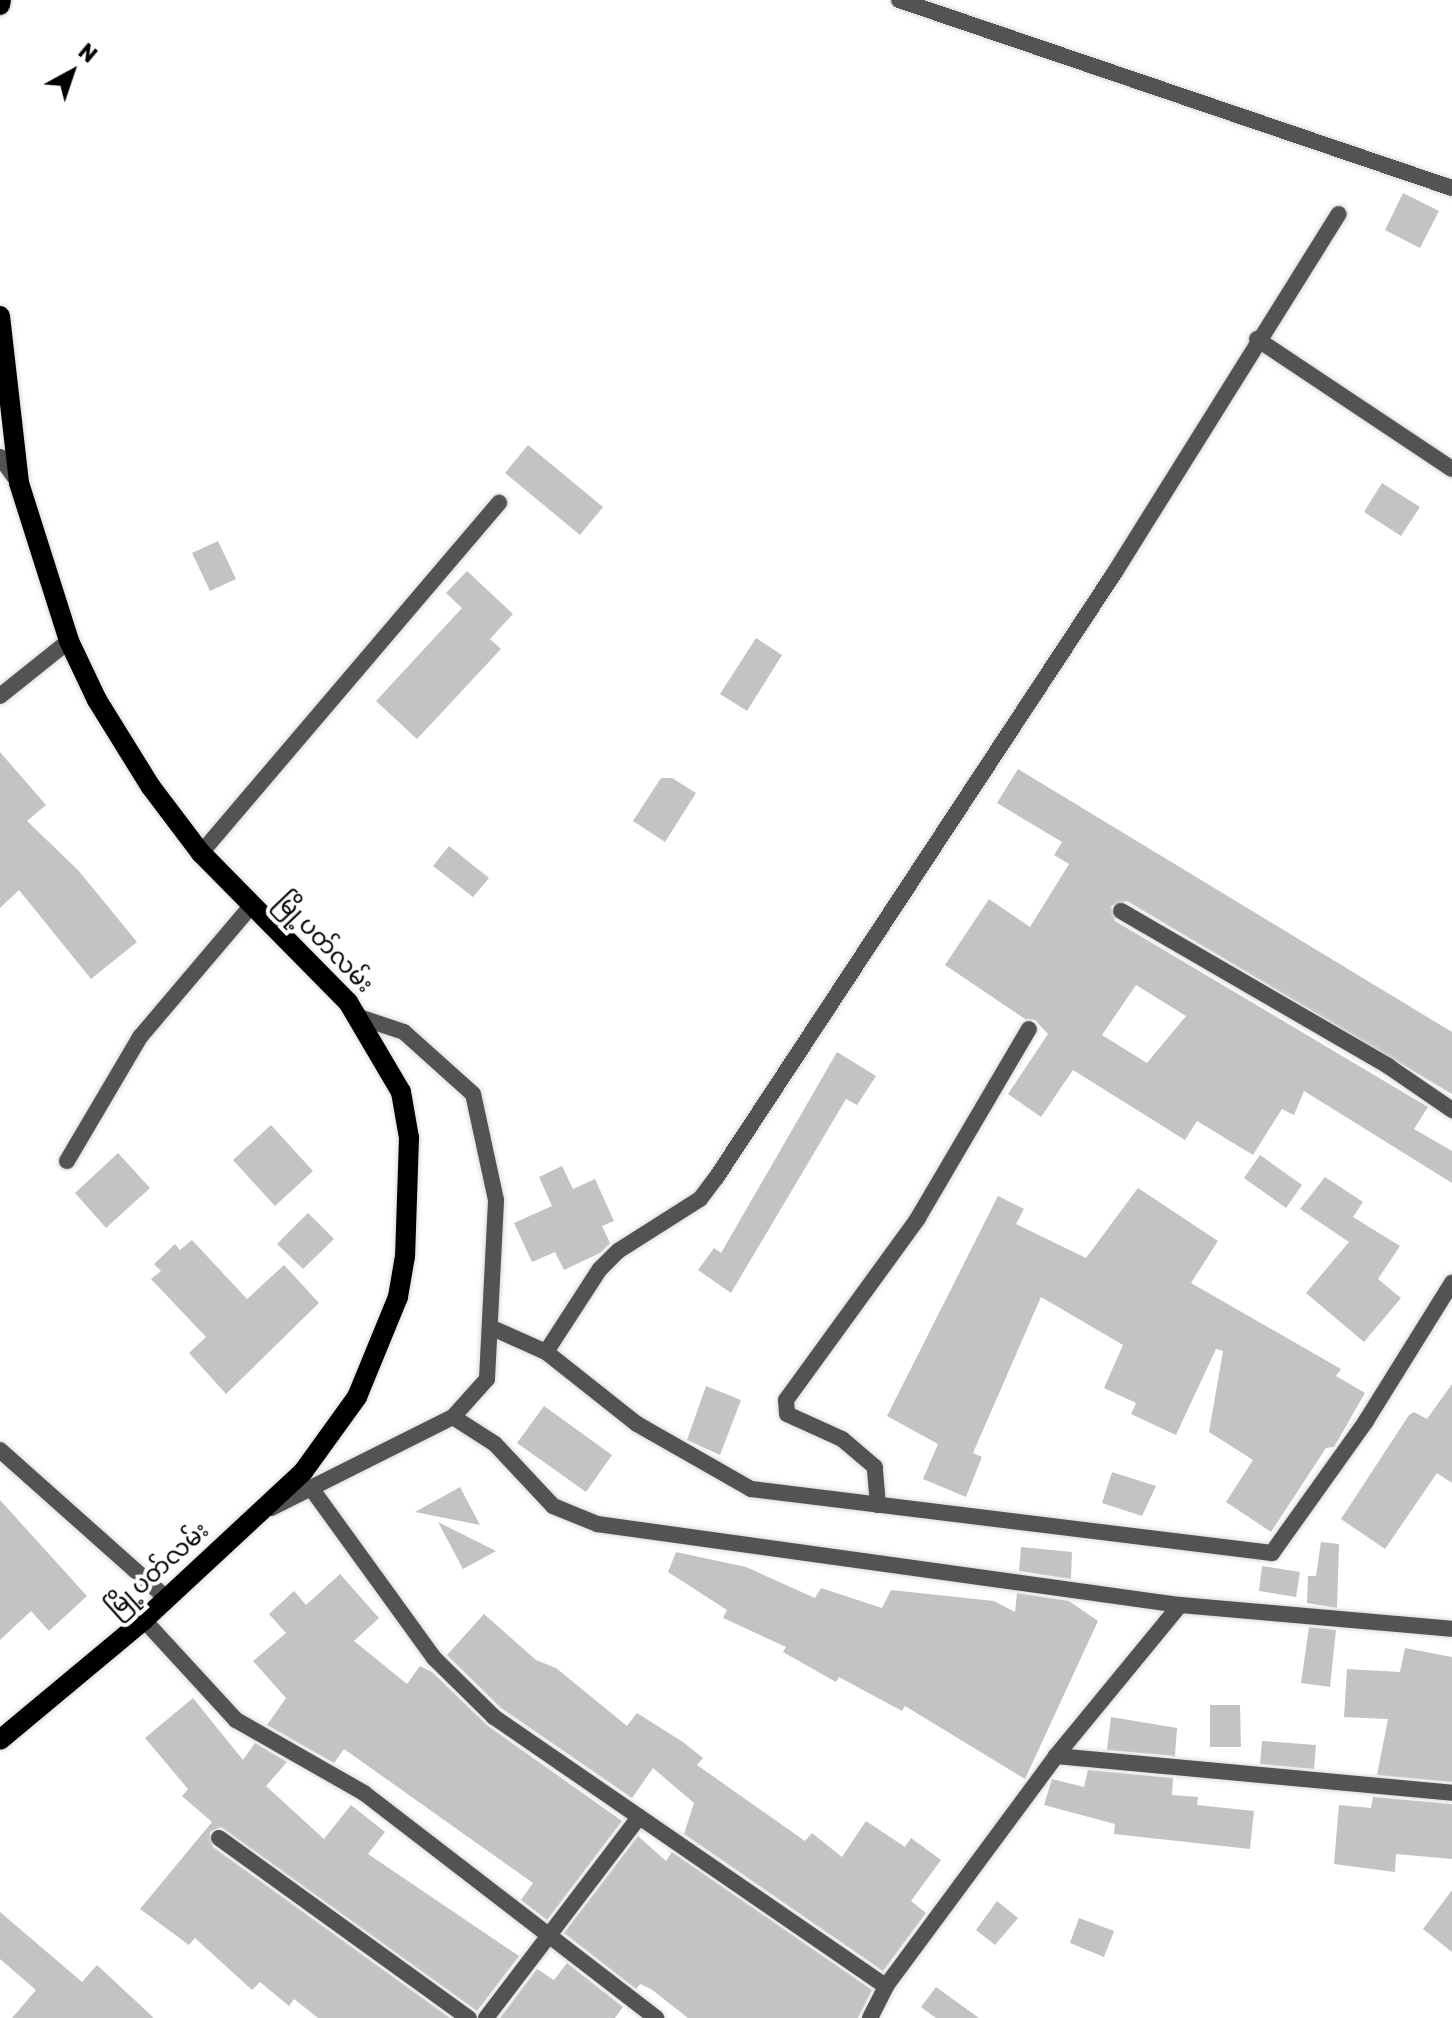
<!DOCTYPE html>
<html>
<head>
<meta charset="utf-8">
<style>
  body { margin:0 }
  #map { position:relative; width:1452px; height:2018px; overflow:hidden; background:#fff; font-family:Rubik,"Noto Sans Myanmar",sans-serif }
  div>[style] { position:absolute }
  .building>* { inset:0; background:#c3c3c3 }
  .roads { filter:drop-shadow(0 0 2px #dbdbdb) drop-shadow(0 0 2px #dbdbdb) }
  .lane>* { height:16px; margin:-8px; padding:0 8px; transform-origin:8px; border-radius:8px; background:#535353 }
  .street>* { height:16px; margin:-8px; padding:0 8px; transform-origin:8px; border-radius:8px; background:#535353 }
  .primary>* { height:20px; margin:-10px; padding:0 10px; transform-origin:10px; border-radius:10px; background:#000 }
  span { translate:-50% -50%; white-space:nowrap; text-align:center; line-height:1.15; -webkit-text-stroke:8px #fff; paint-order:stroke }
  .street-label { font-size:24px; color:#000 }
  .north { position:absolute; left:32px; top:32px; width:80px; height:80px; -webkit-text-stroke:6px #fff; paint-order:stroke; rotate:40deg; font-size:22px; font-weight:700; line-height:32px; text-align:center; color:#000 }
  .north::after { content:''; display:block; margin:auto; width:28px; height:36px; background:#000; clip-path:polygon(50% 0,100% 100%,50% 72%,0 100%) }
</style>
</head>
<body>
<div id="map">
  <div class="building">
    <i style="clip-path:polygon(1403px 193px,1439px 211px,1420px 248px,1385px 230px)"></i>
    <i style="clip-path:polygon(528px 445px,603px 507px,580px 535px,505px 473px)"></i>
    <i style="clip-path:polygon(1382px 483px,1420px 507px,1401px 536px,1364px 512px)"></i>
    <i style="clip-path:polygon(218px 541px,236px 579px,210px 591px,192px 553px)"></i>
    <i style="clip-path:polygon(467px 571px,513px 614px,490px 639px,501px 649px,417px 739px,376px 701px,462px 608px,446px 593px)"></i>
    <i style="clip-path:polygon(756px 638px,782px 655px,747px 711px,720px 694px)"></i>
    <i style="clip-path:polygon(0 752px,46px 805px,27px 821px,78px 870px,137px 942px,91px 979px,19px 890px,0 908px)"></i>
    <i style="clip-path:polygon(evenodd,1018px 769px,1452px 1032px,1452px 1094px,1127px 901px,1111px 906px,1115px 921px,1428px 1107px,1414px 1129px,1452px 1151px,1452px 1183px,1304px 1091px,1294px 1115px,1282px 1109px,1253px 1155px,1197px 1121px,1185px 1140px,1073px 1070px,1041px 1117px,1008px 1094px,1048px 1034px,1035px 1020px,1025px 1019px,945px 965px,989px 899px,1030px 927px,1069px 864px,1054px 855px,1062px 842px,997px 803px,1018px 769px,1136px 985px,1186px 1016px,1147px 1063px,1102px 1035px,1136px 985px)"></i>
    <i style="clip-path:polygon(661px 778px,672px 778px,696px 793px,665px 842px,633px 821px)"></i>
    <i style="clip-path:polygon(449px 846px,489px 878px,473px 897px,433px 866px)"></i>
    <i style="clip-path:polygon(837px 1052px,876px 1076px,857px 1105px,846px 1099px,731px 1293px,698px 1270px,714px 1248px,721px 1253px)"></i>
    <i style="clip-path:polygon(271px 1125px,313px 1171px,275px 1206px,233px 1160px)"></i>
    <i style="clip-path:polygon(118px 1153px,150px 1188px,106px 1228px,75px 1193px)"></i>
    <i style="clip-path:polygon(1260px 1155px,1302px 1185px,1286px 1208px,1244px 1178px)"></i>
    <i style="clip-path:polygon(562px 1166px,573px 1189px,595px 1179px,614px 1221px,602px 1226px,610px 1243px,600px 1253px,564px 1270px,555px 1252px,532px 1262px,514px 1223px,552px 1206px,539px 1177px)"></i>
    <i style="clip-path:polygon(1325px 1177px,1363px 1202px,1353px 1217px,1400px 1246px,1378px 1279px,1401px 1298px,1364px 1342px,1306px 1293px,1349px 1242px,1300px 1209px)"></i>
    <i style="clip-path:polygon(1138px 1188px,1218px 1241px,1191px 1283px,1341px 1369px,1336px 1376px,1365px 1393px,1334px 1447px,1326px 1448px,1271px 1532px,1226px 1502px,1253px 1460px,1209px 1432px,1223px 1351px,1216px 1349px,1176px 1435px,1131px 1414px,1136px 1403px,1104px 1388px,1123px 1345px,1041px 1297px,973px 1453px,982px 1457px,966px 1497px,923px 1479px,938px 1444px,887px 1416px,998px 1196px,1024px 1209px,1016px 1224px,1086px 1258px)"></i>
    <i style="clip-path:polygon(308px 1213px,334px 1239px,303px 1269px,277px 1244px)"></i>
    <i style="clip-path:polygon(192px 1240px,247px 1299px,284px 1265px,319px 1303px,226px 1394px,189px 1353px,206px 1337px,151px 1279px,161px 1271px,154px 1264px,175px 1244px,180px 1250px)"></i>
    <i style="clip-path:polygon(1452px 1384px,1452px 1483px,1437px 1473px,1385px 1549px,1341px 1519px,1409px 1415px,1414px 1412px,1427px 1419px)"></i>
    <i style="clip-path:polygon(706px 1386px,741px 1400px,720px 1455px,687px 1440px)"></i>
    <i style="clip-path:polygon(544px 1406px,612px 1455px,586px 1492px,517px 1443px)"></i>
    <i style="clip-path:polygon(1112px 1472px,1156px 1486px,1142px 1516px,1102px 1503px)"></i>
    <i style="clip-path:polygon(460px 1487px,480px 1525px,415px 1512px)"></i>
    <i style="clip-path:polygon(0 1500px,87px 1596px,49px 1631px,31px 1611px,0 1640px)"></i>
    <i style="clip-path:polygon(438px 1522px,496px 1551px,463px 1569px)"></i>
    <i style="clip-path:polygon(1321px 1542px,1339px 1544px,1337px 1608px,1307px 1603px,1308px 1576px,1316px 1576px)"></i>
    <i style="clip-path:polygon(1021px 1547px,1072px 1552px,1071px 1579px,1019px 1571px)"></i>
    <i style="clip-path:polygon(676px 1552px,746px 1567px,815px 1598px,821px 1588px,882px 1608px,891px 1590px,994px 1601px,1015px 1612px,1017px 1593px,1069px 1601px,1098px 1621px,1025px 1779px,905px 1706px,902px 1711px,839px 1677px,836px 1682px,783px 1652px,786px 1647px,723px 1618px,727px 1610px,668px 1572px)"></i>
    <i style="clip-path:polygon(1262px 1566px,1300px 1572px,1296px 1597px,1259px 1591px)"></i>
    <i style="clip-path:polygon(340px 1574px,379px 1618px,354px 1641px,407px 1684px,420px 1666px,432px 1672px,488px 1726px,622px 1821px,547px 1920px,521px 1900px,533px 1883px,344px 1749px,334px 1763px,267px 1725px,286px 1698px,253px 1661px,286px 1633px,269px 1614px,294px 1591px,306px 1605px)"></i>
    <i style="clip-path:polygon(484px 1614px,536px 1660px,556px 1668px,627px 1726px,637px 1713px,683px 1742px,703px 1758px,697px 1765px,805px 1841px,812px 1833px,842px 1857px,866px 1821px,905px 1847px,911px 1838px,941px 1860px,911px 1901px,926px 1913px,883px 1971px,684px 1834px,694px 1803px,653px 1768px,632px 1798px,501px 1708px,447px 1655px)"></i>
    <i style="clip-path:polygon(1309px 1627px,1336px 1630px,1330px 1687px,1301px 1683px)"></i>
    <i style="clip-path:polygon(1405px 1648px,1452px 1657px,1452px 1782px,1377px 1775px,1388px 1719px,1344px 1717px,1347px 1669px,1400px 1672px)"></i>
    <i style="clip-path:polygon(193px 1698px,243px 1760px,255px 1743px,287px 1762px,266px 1786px,324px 1839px,351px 1805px,385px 1832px,368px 1854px,519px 1956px,477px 2011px,221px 1827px,210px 1832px,213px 1847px,450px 2018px,318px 2018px,294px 1999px,289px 2006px,260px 1982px,252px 1990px,195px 1938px,189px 1945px,140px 1909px,212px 1822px,182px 1796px,188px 1789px,145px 1738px)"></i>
    <i style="clip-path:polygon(1210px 1705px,1240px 1705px,1241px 1747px,1210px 1747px)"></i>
    <i style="clip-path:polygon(1111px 1717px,1177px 1728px,1175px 1756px,1107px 1750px)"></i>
    <i style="clip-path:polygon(1262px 1741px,1316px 1745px,1314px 1769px,1260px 1764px)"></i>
    <i style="clip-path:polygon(1088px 1770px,1173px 1778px,1172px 1795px,1198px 1797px,1197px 1805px,1254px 1811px,1250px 1849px,1114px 1834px,1115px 1824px,1044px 1805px,1052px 1779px,1084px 1787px)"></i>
    <i style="clip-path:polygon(1373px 1797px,1452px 1804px,1452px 1859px,1396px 1854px,1395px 1872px,1334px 1864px,1339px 1805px,1371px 1808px)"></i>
    <i style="clip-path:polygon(638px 1836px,666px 1861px,672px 1852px,872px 1990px,858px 2018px,688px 2018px,651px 1989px,640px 1984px,636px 1989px,564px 1933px)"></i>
    <i style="clip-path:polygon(1452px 1890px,1452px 1952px,1423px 1929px)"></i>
    <i style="clip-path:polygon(997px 1901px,1018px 1918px,995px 1945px,976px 1930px)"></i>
    <i style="clip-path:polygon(0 1912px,82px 1982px,97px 1965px,154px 2018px,12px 2018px,36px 1990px,0 1959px)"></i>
    <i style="clip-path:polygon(1079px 1918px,1114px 1931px,1104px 1957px,1070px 1943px)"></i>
    <i style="clip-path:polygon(567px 1963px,623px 2007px,615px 2018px,500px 2018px,537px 1969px,554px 1980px)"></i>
    <i style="clip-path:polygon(936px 1987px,979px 2018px,936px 2018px,921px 2007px)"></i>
  </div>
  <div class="roads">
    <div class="lane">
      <i style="left:899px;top:0;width:584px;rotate:18.78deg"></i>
      <i style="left:1257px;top:339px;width:234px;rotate:33.7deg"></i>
      <i style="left:546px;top:1352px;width:99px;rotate:-57deg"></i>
      <i style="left:600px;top:1269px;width:25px;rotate:-45deg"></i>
      <i style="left:618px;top:1251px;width:97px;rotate:-32.4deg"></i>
      <i style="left:700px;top:1199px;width:26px;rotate:-53deg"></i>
      <i style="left:716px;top:1178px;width:726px;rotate:-56.64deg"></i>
      <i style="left:1115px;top:572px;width:422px;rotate:-58deg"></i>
    </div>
    <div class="street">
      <i style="left:0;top:457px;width:32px;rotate:54deg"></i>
      <i style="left:0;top:696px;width:88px;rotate:-38.6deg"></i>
      <i style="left:201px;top:853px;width:460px;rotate:-49.6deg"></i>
      <i style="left:1121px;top:911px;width:309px;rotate:30.1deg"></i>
      <i style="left:1388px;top:1066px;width:78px;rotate:34.5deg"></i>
      <i style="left:67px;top:1161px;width:144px;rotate:-59.5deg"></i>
      <i style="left:140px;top:1037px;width:173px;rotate:-49.7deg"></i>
      <i style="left:490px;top:1327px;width:61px;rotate:24.1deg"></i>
      <i style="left:546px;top:1352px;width:116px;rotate:38.4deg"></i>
      <i style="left:637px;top:1424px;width:131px;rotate:29.7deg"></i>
      <i style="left:751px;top:1489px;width:525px;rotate:7deg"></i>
      <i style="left:1272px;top:1553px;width:162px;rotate:-54.5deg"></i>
      <i style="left:1366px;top:1421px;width:163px;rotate:-58.1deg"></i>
      <i style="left:453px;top:1417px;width:50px;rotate:32.7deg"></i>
      <i style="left:495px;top:1444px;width:85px;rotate:46.9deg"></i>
      <i style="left:553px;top:1506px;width:48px;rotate:22.2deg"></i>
      <i style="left:597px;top:1524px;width:589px;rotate:7.91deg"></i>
      <i style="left:1180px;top:1605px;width:273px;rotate:5deg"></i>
      <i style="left:0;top:1450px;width:224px;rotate:41.7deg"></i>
      <i style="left:311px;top:1488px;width:210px;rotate:54.1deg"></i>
      <i style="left:434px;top:1658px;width:84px;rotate:44.5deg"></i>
      <i style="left:494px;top:1717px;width:475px;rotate:34.5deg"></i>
      <i style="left:878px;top:1505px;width:38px;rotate:-95deg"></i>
      <i style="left:875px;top:1467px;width:43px;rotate:-139.7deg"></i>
      <i style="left:842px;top:1439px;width:60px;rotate:-155.6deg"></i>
      <i style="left:787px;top:1414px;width:14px;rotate:-94deg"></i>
      <i style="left:786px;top:1400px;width:225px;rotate:-54deg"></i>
      <i style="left:918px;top:1218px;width:219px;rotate:-59.6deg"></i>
      <i style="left:271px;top:1508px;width:203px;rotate:-26.6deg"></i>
      <i style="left:453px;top:1417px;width:51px;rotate:-48.2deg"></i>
      <i style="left:487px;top:1379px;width:179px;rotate:-87.1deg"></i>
      <i style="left:496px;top:1200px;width:108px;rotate:-102.2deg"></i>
      <i style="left:473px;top:1094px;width:93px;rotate:-138.1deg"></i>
      <i style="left:404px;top:1032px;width:47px;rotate:-161.6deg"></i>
      <i style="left:144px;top:1620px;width:136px;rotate:47.4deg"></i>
      <i style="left:236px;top:1720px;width:147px;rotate:29.7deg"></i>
      <i style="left:364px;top:1793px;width:369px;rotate:37.6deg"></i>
      <i style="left:1056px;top:1756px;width:398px;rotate:5.3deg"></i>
      <i style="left:219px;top:1838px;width:308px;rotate:35.8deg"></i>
      <i style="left:486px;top:2018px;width:253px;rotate:-52.7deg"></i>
      <i style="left:870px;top:2018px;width:36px;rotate:-63deg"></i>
      <i style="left:886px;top:1986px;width:286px;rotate:-53.5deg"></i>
      <i style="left:1056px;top:1756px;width:195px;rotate:-50.6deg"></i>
    </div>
    <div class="primary">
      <i style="left:0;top:5px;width:5px;rotate:-79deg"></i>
      <i style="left:0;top:316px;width:168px;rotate:83.5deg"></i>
      <i style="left:19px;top:483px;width:166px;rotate:72.4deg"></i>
      <i style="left:69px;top:641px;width:65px;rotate:64.6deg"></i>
      <i style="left:97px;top:700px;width:102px;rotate:58.2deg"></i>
      <i style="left:151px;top:787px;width:83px;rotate:52.9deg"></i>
      <i style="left:201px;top:853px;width:209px;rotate:45.4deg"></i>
      <i style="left:348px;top:1002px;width:104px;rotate:59.5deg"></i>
      <i style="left:401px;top:1092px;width:47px;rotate:80.1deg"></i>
      <i style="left:409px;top:1138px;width:118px;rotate:91.9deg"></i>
      <i style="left:405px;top:1256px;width:42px;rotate:99.7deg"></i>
      <i style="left:398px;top:1297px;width:108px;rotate:112.3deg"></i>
      <i style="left:357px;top:1397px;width:92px;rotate:125.8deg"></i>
      <i style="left:303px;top:1472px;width:217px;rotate:137.1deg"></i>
      <i style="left:144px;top:1620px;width:187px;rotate:140.2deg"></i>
    </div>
  </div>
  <div class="street-label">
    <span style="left:324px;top:943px;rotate:46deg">မြို့ပတ်လမ်း</span>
    <span style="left:158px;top:1570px;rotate:-42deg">မြို့ပတ်လမ်း</span>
  </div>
  <div class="north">N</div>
</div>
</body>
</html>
